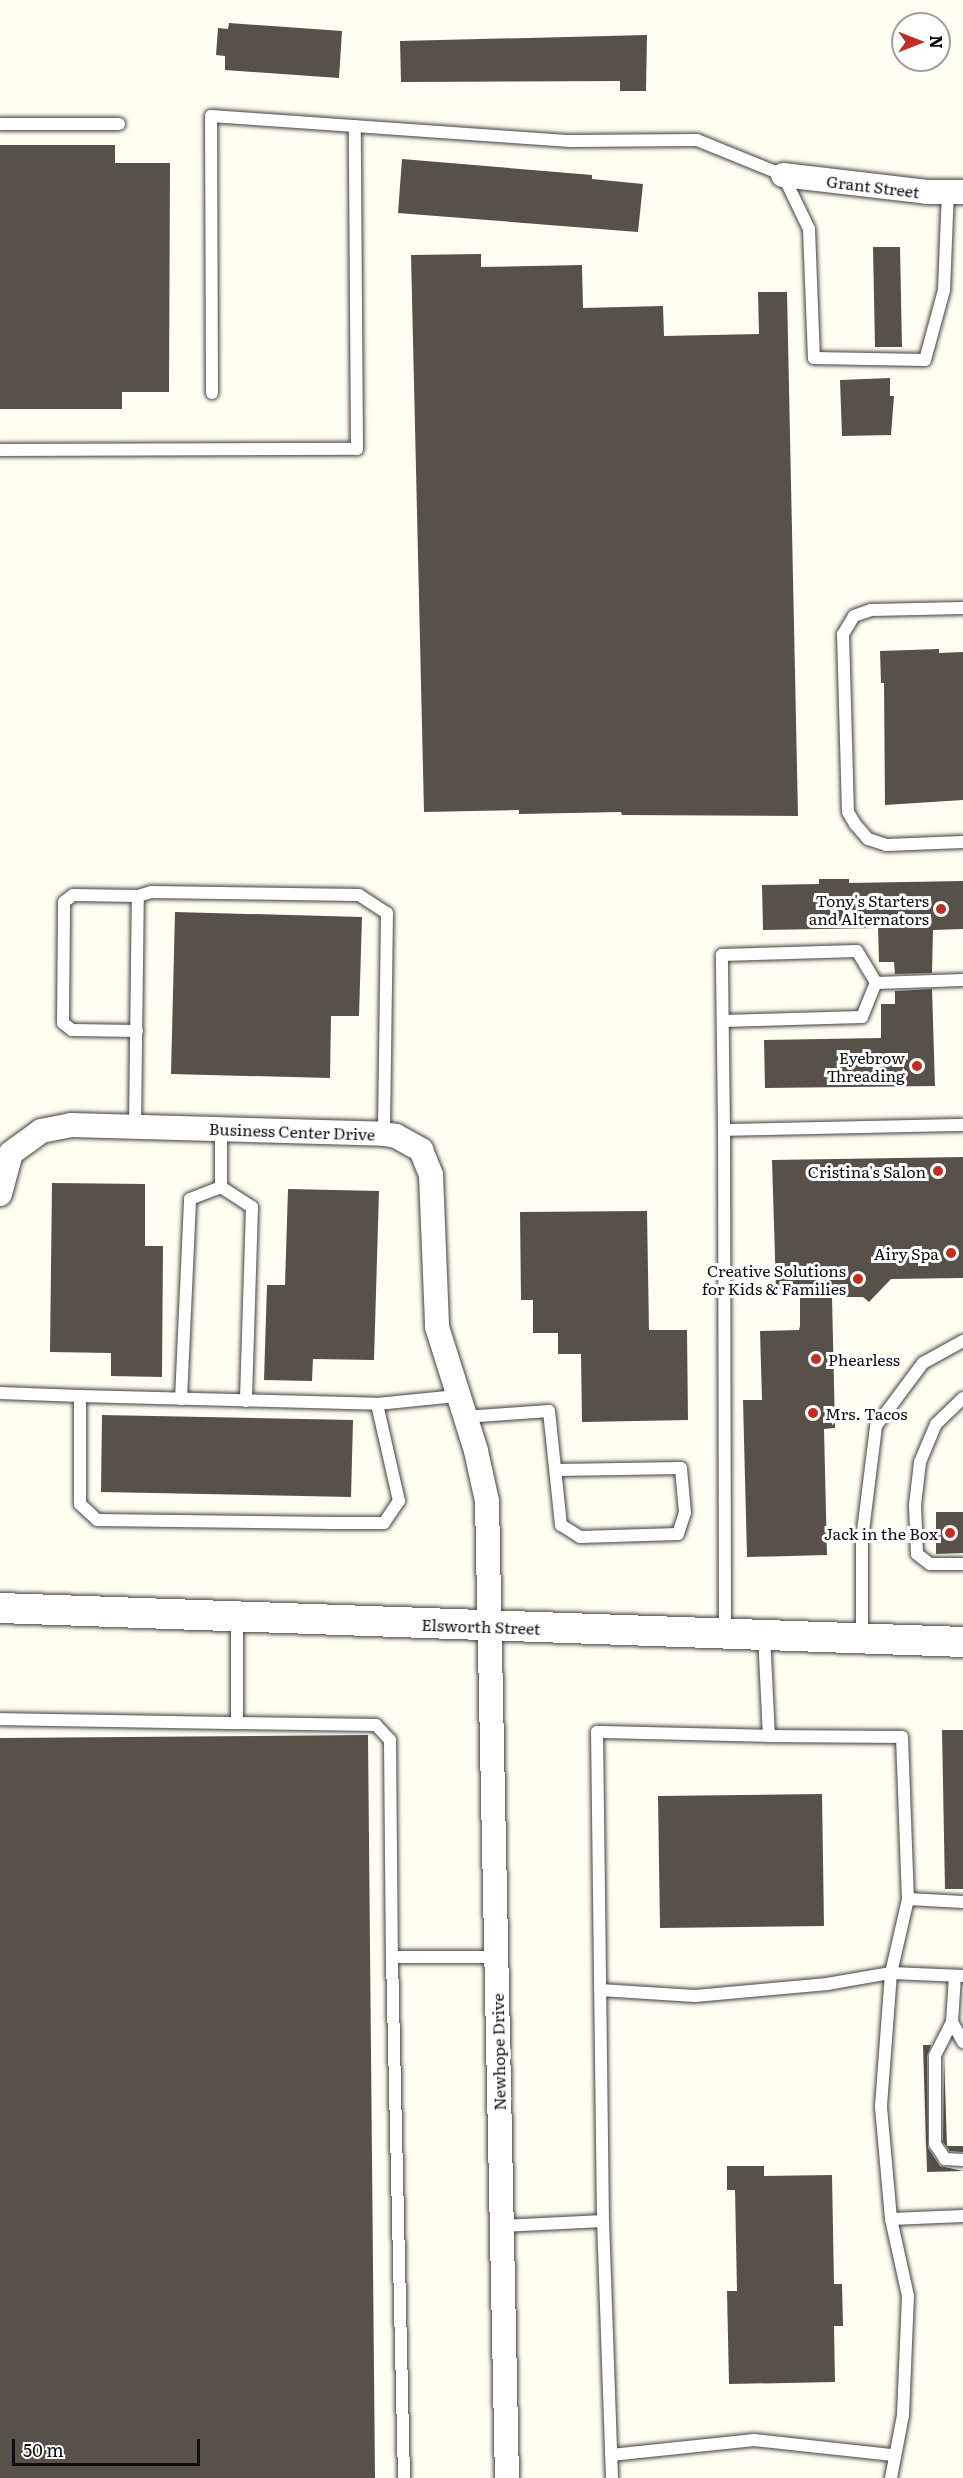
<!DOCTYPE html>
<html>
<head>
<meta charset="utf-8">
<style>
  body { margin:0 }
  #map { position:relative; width:963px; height:2478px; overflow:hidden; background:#fffef0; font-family:Literata,serif }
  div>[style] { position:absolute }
  .building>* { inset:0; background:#58514a }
  .roads { filter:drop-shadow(0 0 2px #414141) drop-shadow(0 0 2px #414141) }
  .service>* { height:12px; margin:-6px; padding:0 6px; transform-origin:6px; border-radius:6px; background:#fff }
  .minor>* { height:24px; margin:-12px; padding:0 12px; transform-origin:12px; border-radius:12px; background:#fff }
  .tertiary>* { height:30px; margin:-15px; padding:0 15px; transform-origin:15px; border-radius:15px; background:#fff }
  .dots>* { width:16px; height:16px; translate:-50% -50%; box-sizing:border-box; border:3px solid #fff; border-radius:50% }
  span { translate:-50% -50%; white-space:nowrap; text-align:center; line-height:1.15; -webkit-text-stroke:6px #fff; paint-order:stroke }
  .street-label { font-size:16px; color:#0e0e0e }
  .poi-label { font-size:16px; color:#0e0e0e }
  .right { translate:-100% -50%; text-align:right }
  .left { translate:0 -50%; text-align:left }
  .north { position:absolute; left:891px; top:12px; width:60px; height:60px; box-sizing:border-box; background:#fff; border:2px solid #9f9f9f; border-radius:50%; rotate:90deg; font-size:16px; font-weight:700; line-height:24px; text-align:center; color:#0e0e0e }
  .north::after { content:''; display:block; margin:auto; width:21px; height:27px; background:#c52c20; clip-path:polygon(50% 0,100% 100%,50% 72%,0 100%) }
  .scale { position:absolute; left:12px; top:2439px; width:188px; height:27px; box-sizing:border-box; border:3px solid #0e0e0e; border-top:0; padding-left:8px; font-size:18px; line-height:21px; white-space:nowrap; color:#0e0e0e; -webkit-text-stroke:4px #fff; paint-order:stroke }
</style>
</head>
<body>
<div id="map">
  <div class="building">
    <i style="clip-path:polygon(229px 23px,342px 31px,339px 78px,225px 70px,225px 56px,216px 55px,218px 28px,228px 29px)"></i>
    <i style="clip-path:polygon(647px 35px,646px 91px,620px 91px,620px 81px,401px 82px,400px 41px)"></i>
    <i style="clip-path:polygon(0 145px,115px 145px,115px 163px,170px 163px,169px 392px,122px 392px,122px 409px,0 409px)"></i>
    <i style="clip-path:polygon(402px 159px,592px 175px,592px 179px,643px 184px,638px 232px,398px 213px)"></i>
    <i style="clip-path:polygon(873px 247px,900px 247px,902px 347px,875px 347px)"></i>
    <i style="clip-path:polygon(481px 254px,481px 267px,582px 265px,583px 308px,663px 306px,664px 336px,759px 334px,758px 292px,787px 292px,798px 816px,622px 815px,621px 812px,519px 814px,519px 810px,424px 812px,411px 255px)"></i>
    <i style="clip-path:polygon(890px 378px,890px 396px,894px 396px,891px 435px,842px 436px,840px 380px)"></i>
    <i style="clip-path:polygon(939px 649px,939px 653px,963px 652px,963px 800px,885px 805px,884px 683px,881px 683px,880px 651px)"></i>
    <i style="clip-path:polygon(819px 879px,849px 879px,849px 883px,963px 881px,963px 929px,933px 930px,932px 973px,895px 974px,894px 962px,879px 962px,878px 928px,763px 930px,762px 885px,819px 884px)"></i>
    <i style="clip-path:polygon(175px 912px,362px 917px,359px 1016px,331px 1016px,330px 1078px,171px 1074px)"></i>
    <i style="clip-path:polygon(932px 989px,935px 1086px,765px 1088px,764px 1040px,881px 1038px,881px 1004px,895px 1004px,895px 991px)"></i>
    <i style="clip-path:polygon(963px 1157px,963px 1278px,891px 1279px,869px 1302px,863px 1297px,832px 1297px,835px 1428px,824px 1429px,827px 1555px,747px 1557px,743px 1400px,762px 1400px,760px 1331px,799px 1330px,800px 1326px,800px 1289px,776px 1289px,772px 1160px)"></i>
    <i style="clip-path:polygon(52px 1183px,145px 1184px,145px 1246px,163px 1246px,162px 1377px,111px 1376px,111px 1353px,50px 1352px)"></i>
    <i style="clip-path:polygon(288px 1189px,379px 1191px,374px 1360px,313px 1359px,312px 1381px,264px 1380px,267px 1285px,285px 1285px)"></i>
    <i style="clip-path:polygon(647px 1211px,649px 1330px,687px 1330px,688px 1420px,582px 1422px,581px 1354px,558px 1354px,558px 1333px,533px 1333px,533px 1300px,521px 1300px,520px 1212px)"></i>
    <i style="clip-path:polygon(102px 1415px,353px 1420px,351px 1497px,101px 1492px)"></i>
    <i style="clip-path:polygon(936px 1512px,963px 1512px,963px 1553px,936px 1554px)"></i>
    <i style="clip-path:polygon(942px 1730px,963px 1730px,963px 1889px,945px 1889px)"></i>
    <i style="clip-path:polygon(368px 1735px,375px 2478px,0 2478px,0 1738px)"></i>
    <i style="clip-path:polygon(822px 1794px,824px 1926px,660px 1928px,658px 1796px)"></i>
    <i style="clip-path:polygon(923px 2045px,931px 2045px,927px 2056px,928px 2148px,940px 2166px,963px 2171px,927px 2172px)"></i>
    <i style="clip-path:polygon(944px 2056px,947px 2146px,963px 2146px,963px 2152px,950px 2151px,943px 2142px)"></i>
    <i style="clip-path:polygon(727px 2166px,764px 2166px,764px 2176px,832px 2175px,834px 2284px,842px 2284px,843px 2326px,834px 2326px,835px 2382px,729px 2384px,727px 2291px,737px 2291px,735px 2190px,727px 2190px)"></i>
  </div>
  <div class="roads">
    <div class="service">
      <i style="left:0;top:124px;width:119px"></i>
      <i style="left:212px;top:393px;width:277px;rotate:-90.2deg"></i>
      <i style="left:211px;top:116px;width:360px;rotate:4deg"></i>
      <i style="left:570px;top:141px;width:127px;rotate:-0.5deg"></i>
      <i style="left:697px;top:140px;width:93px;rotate:22.1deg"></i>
      <i style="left:783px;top:175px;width:60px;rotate:64.3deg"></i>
      <i style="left:809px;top:229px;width:129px;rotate:87.8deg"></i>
      <i style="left:814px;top:358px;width:111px;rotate:1deg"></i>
      <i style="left:925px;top:360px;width:73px;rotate:-74.8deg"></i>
      <i style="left:944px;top:290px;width:98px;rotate:-87.7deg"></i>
      <i style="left:0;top:450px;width:357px;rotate:-0.2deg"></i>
      <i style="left:357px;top:449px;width:323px;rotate:-90.4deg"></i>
      <i style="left:963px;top:608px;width:92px;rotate:178.8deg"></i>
      <i style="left:871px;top:610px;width:18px;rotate:161deg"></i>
      <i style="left:854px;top:616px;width:21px;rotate:121deg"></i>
      <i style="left:843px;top:634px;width:178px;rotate:88.4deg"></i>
      <i style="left:848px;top:812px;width:14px;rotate:60deg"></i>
      <i style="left:855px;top:824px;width:20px;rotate:49deg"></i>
      <i style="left:868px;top:839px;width:19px;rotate:18deg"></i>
      <i style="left:886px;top:845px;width:77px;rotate:-2.2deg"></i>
      <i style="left:723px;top:1021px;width:139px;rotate:-1.6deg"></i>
      <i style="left:862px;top:1017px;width:37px;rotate:-68deg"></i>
      <i style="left:137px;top:1031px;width:65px;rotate:-179.1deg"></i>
      <i style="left:72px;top:1030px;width:11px;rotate:-142deg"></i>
      <i style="left:63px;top:1023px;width:121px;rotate:-89.5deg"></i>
      <i style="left:64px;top:902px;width:11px;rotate:-38deg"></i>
      <i style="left:73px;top:895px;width:65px;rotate:0.9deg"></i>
      <i style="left:135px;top:1127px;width:231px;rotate:-89.3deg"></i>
      <i style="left:138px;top:896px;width:14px;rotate:-17deg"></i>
      <i style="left:151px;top:892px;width:208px;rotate:0.8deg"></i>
      <i style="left:359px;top:895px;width:33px;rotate:33deg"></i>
      <i style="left:387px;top:913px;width:221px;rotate:90.8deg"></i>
      <i style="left:221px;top:1129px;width:58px;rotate:90deg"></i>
      <i style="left:221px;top:1187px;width:37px;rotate:33deg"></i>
      <i style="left:252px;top:1207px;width:194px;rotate:91.8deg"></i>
      <i style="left:724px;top:1130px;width:175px;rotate:-90.7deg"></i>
      <i style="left:722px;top:955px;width:135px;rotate:-1.7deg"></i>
      <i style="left:857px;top:951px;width:37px;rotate:59deg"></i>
      <i style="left:876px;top:983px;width:87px;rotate:-2deg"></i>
      <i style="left:0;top:1393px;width:80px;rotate:2.1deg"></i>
      <i style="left:80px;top:1396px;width:108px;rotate:90deg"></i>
      <i style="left:80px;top:1504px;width:23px;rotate:43deg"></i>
      <i style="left:97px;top:1520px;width:237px;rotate:0.7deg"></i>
      <i style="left:334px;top:1523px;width:50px"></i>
      <i style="left:384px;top:1523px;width:27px;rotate:-56deg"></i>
      <i style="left:399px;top:1501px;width:99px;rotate:-102.8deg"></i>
      <i style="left:377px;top:1404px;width:80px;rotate:-5.7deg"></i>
      <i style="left:80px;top:1396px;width:297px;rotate:1.5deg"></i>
      <i style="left:963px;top:1398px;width:37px;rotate:136deg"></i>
      <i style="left:936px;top:1424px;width:41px;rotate:112.8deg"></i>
      <i style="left:920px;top:1462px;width:43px;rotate:96.6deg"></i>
      <i style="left:915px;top:1505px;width:49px;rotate:87.7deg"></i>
      <i style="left:917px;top:1554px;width:16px;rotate:38deg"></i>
      <i style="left:930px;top:1564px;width:33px"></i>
      <i style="left:181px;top:1399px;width:200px;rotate:-87.4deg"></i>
      <i style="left:190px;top:1199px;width:33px;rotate:-21deg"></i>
      <i style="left:464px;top:1417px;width:85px;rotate:-4deg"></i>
      <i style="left:549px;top:1411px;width:115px;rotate:84deg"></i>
      <i style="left:561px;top:1525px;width:22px;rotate:32deg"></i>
      <i style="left:580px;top:1537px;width:98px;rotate:-1.8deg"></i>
      <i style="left:678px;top:1534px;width:22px;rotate:-72deg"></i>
      <i style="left:685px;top:1513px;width:45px;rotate:-95.1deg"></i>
      <i style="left:681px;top:1468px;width:124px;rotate:179.1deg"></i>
      <i style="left:725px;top:1634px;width:504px;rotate:-90.11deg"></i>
      <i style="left:724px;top:1130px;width:239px;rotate:-1.2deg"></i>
      <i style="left:764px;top:1635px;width:101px;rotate:87.2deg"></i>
      <i style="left:769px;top:1736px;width:133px;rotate:0.4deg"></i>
      <i style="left:902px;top:1737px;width:162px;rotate:87.9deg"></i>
      <i style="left:908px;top:1899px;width:76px;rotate:102.9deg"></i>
      <i style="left:891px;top:1973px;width:134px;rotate:94.3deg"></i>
      <i style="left:881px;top:2107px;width:112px;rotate:84.9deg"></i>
      <i style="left:891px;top:2219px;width:72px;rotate:-2.4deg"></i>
      <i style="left:862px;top:1639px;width:100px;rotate:-90deg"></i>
      <i style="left:862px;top:1539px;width:114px;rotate:-82.9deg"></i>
      <i style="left:876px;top:1426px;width:79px;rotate:-53.3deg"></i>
      <i style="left:923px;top:1363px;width:46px;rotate:-28.8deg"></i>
      <i style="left:0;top:1719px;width:237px;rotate:1deg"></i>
      <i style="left:237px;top:1723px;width:106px;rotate:-90deg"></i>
      <i style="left:237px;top:1723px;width:139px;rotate:0.8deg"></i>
      <i style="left:376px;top:1725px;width:21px;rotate:47deg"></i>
      <i style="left:390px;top:1740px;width:217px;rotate:89.5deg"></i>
      <i style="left:392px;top:1957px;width:103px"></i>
      <i style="left:908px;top:1899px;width:55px;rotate:3.1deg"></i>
      <i style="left:392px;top:1957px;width:521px;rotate:88.68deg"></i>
      <i style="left:955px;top:1976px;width:46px;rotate:93.7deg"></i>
      <i style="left:952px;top:2022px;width:23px;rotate:61deg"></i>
      <i style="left:600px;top:1990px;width:95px;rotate:3.6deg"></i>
      <i style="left:695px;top:1996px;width:133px;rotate:-5.2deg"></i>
      <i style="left:827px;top:1984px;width:65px;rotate:-9.8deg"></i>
      <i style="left:891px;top:1973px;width:72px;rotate:2.4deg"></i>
      <i style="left:952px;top:2022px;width:38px;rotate:117deg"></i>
      <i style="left:935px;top:2056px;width:88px;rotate:90deg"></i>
      <i style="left:935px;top:2144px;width:18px;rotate:56deg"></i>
      <i style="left:945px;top:2159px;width:18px;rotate:3deg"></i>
      <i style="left:502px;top:2226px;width:101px;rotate:-2.8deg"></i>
      <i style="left:611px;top:2455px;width:144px;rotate:-6deg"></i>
      <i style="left:754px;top:2440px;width:140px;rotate:6.2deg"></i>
      <i style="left:612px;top:2478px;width:257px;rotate:-92deg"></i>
      <i style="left:603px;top:2221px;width:489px;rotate:-90.7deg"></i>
      <i style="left:597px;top:1732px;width:172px;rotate:1.3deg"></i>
      <i style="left:891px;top:2478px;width:64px;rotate:-79.2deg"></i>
      <i style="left:903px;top:2415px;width:119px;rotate:-87.6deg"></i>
      <i style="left:908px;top:2296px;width:79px;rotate:-102.4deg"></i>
    </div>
    <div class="minor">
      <i style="left:783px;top:175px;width:145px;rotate:6.7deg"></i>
      <i style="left:927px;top:192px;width:36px"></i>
      <i style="left:0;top:1194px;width:42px;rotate:-75deg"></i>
      <i style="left:11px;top:1153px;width:37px;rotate:-36deg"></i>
      <i style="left:41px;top:1131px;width:31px;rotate:-11deg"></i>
      <i style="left:71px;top:1125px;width:313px;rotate:1.6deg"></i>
      <i style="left:384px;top:1134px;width:12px;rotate:9deg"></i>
      <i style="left:396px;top:1136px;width:29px;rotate:29deg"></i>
      <i style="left:421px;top:1150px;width:27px;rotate:68deg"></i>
      <i style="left:431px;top:1175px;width:152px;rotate:87.7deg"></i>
      <i style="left:437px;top:1327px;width:130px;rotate:72.5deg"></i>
      <i style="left:476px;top:1451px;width:51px;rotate:77.6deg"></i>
      <i style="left:487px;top:1501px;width:977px;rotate:88.83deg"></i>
    </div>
    <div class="tertiary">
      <i style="left:0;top:1608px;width:964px;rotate:2.02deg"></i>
    </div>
  </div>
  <div class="dots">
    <i style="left:941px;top:909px;background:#c52c20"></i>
    <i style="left:917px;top:1066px;background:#c52c20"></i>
    <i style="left:938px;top:1171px;background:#c52c20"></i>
    <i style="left:951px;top:1253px;background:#c52c20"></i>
    <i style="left:858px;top:1279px;background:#c52c20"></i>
    <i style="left:816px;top:1359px;background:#c52c20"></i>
    <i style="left:813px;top:1413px;background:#c52c20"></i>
    <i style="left:950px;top:1533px;background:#c52c20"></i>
  </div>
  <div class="street-label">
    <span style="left:873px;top:186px;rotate:7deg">Grant Street</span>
    <span style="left:292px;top:1131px;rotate:2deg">Business Center Drive</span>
    <span style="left:481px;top:1626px;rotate:2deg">Elsworth Street</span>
    <span style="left:498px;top:2052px;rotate:-91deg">Newhope Drive</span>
  </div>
  <div class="poi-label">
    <span class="right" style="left:929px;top:909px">Tony's Starters<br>and Alternators</span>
    <span class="right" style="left:905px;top:1066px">Eyebrow<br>Threading</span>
    <span class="right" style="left:926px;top:1171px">Cristina's Salon</span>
    <span class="right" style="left:939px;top:1253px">Airy Spa</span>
    <span class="right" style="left:846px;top:1279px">Creative Solutions<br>for Kids &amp; Families</span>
    <span class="left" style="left:828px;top:1359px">Phearless</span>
    <span class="left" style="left:825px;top:1413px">Mrs. Tacos</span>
    <span class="right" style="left:938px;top:1533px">Jack in the Box</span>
  </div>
  <div class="north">N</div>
  <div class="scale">50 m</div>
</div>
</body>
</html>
